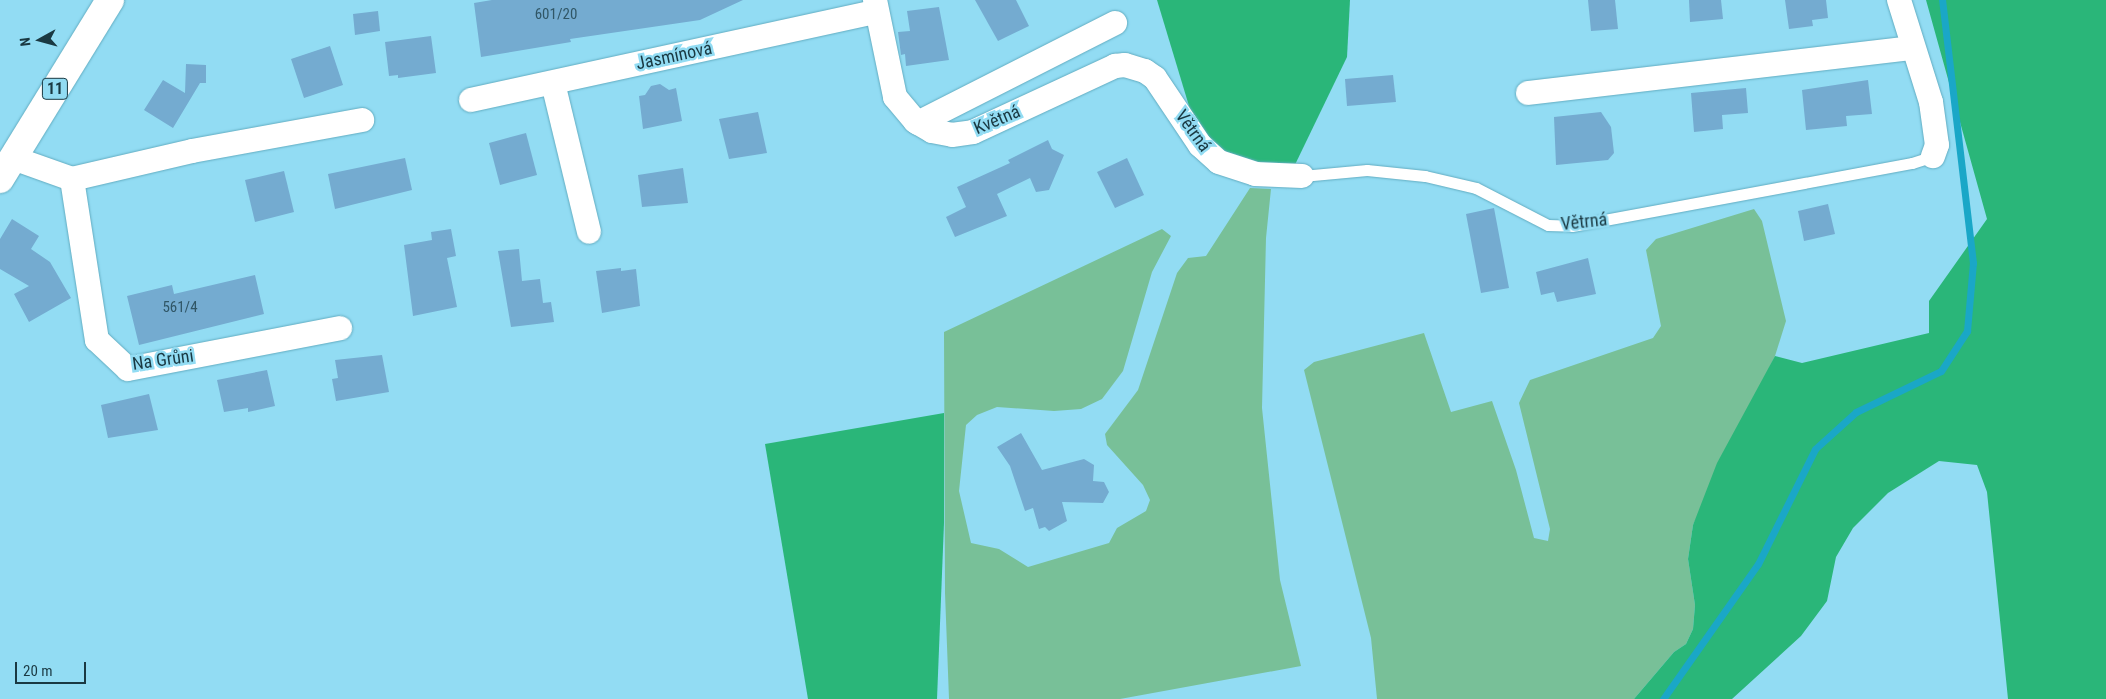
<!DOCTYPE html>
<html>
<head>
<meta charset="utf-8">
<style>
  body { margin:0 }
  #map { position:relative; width:2106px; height:699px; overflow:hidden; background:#92dcf3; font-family:"Roboto Condensed",sans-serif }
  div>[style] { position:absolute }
  .green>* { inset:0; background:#78c098 }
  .forest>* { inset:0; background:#2ab679 }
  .stream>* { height:7px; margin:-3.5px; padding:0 3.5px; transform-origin:3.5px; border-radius:3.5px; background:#1aa7c7 }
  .building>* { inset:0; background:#74abd0 }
  .roads { filter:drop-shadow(0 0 1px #62acc1) drop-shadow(0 0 1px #62acc1) }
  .service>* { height:11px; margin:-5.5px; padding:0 5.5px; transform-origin:5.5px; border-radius:5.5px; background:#fff }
  .minor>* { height:24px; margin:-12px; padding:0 12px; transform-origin:12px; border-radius:12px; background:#fff }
  .primary>* { height:28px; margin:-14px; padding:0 14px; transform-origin:14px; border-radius:14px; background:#fff }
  span { translate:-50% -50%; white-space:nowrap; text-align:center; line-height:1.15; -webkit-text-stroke:5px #92dcf3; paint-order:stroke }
  .number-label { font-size:15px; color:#305666 }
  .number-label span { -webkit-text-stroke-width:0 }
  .shield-label span { padding:1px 4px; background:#92dcf3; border:1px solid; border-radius:4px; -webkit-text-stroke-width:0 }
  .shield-label { font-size:16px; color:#1a3942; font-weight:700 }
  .street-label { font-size:18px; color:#1a3942 }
  .north { position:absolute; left:15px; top:15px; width:50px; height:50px; -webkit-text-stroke:4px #92dcf3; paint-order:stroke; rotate:263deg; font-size:14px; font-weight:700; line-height:20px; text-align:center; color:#1a3942 }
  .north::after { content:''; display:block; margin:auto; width:18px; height:22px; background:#1a3942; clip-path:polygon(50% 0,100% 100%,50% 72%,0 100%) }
  .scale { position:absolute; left:15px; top:662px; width:71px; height:22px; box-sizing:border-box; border:2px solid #1a3942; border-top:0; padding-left:6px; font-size:15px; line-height:18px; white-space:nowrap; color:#1a3942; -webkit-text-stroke:4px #92dcf3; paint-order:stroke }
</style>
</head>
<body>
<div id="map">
  <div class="green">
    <i style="clip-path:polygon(1250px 188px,1271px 189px,1266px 238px,1262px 408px,1280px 580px,1301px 666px,1120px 699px,949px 699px,945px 593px,944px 332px,1162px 229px,1171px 236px,1152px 272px,1123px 371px,1102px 399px,1081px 409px,1054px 411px,997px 407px,977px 415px,966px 425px,959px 491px,971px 543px,999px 549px,1028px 567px,1109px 543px,1117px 528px,1146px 511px,1150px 500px,1143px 485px,1107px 445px,1105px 434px,1138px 390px,1177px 273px,1188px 258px,1206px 256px)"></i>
    <i style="clip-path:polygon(1754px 209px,1762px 221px,1786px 321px,1775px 356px,1693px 525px,1688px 559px,1695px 605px,1693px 629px,1686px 644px,1674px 652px,1634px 699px,1377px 699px,1371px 638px,1304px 370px,1314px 362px,1424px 333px,1451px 412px,1492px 401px,1516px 470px,1534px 538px,1548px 541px,1550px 529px,1519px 403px,1530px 380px,1653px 338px,1661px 326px,1646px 250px,1656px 239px)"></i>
  </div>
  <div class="forest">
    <i style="clip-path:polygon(1157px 0,1350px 0,1347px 57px,1291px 173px,1208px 169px)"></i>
    <i style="clip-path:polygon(1926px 0,2106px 0,2106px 699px,2008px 699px,1987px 492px,1977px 465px,1939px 461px,1888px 493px,1853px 528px,1836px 557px,1827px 601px,1801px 636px,1732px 699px,1634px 699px,1674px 652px,1686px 644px,1693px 629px,1695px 605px,1688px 559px,1693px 525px,1717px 463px,1775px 356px,1802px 363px,1929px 333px,1929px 301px,1987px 219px)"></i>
    <i style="clip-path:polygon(944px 413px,944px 523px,937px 699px,808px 699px,765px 444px)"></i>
  </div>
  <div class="stream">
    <i style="left:1663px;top:699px;width:165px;rotate:-54.9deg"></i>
    <i style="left:1758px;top:564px;width:128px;rotate:-63.6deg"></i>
    <i style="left:1815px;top:449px;width:55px;rotate:-42.1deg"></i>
    <i style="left:1856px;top:412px;width:94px;rotate:-25.8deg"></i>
    <i style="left:1941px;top:371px;width:48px;rotate:-57deg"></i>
    <i style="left:1967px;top:331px;width:68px;rotate:-85deg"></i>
    <i style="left:1973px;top:263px;width:265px;rotate:-96.7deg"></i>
  </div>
  <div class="building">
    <i style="clip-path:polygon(492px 0,743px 0,700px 20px,570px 39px,571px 42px,481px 57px,474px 3px)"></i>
    <i style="clip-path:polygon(975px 0,1016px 0,1029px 26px,998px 41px)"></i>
    <i style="clip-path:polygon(1588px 0,1615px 0,1618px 29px,1591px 31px)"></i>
    <i style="clip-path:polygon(1689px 0,1721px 0,1723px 19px,1690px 22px)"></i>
    <i style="clip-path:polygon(1785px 0,1826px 0,1828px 18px,1812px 20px,1813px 26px,1789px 29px)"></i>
    <i style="clip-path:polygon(939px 7px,949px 60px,906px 66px,905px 54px,901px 55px,898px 32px,910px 31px,907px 11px)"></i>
    <i style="clip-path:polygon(378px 11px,380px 31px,355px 35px,353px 14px)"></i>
    <i style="clip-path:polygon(431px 36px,436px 73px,398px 78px,398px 75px,389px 76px,385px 42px)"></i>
    <i style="clip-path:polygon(330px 46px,343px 85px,304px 98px,291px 59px)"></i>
    <i style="clip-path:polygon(186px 64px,206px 65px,206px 83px,200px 83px,173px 128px,144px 110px,163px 80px,185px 93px)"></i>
    <i style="clip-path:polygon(1393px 75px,1396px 102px,1347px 106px,1345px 79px)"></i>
    <i style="clip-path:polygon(1868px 80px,1872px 114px,1846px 116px,1847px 126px,1806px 130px,1802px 90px)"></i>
    <i style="clip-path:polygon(660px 84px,669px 90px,676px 88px,682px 121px,643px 129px,639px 96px,645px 95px,651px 86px)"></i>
    <i style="clip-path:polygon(1746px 88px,1748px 113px,1722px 115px,1723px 129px,1694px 132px,1691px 93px)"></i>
    <i style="clip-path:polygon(758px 112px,767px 153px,729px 159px,719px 119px)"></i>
    <i style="clip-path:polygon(1601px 112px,1611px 127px,1614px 153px,1608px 160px,1556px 165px,1554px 117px)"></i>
    <i style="clip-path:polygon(526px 133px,537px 175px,500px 185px,489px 143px)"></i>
    <i style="clip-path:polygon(1048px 140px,1052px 149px,1064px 155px,1049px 190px,1036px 192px,1030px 178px,997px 194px,1007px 216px,955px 237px,946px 217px,966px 207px,957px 187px,1010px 163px,1008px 160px)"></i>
    <i style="clip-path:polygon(405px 158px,412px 190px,335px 209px,328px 174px)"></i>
    <i style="clip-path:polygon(1127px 158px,1144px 195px,1115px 208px,1097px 172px)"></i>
    <i style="clip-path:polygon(683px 168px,688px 203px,642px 207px,638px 175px)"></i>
    <i style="clip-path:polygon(284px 171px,294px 212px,255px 222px,245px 180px)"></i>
    <i style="clip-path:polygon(1828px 204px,1835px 234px,1804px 241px,1798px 211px)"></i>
    <i style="clip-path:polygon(1494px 208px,1509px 288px,1481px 293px,1466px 214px)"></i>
    <i style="clip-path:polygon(12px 219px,39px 236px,31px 249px,50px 262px,71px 298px,29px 322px,14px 294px,29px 286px,0 269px,0 239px)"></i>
    <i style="clip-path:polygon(451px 229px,456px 256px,447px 258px,457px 307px,413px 316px,404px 245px,432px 240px,431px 232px)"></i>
    <i style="clip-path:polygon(519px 249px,522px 281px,540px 279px,543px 303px,551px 302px,554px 322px,511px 327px,498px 251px)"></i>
    <i style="clip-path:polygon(1588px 258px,1596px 294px,1557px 302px,1554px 292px,1541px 295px,1536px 272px)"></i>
    <i style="clip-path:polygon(621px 268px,621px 271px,636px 269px,640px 306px,602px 313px,596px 271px)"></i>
    <i style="clip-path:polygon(255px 275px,264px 314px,139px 345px,127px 296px,172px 285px,174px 294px)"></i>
    <i style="clip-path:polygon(382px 355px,389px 392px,336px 401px,332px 379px,338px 378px,335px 360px)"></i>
    <i style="clip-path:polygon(267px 370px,275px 406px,248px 412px,248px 408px,224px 412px,217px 380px)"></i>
    <i style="clip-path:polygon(149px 394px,158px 430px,108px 438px,101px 405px)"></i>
    <i style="clip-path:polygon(1021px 433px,1042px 470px,1084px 459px,1094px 465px,1093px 481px,1104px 482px,1109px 492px,1103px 503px,1062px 502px,1067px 521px,1049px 531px,1045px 527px,1039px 529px,1033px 508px,1025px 511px,1010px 466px,997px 447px)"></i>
  </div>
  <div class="roads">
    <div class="service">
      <i style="left:1302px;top:176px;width:65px;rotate:-5.3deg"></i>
      <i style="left:1367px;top:170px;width:58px;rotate:5.9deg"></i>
      <i style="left:1425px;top:176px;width:52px;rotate:13.2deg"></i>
      <i style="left:1476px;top:188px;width:81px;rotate:27.2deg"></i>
      <i style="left:1548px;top:225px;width:24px;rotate:2deg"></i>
      <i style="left:1572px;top:226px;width:346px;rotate:-10.5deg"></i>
      <i style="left:1912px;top:163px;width:22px;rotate:-18deg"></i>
    </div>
    <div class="minor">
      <i style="left:875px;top:0;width:99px;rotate:78.3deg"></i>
      <i style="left:895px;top:97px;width:31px;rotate:50deg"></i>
      <i style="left:915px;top:121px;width:20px;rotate:30deg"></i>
      <i style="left:932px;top:131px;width:20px;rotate:11deg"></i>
      <i style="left:952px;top:135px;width:21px;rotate:-8deg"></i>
      <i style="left:973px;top:132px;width:157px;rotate:-24.9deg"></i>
      <i style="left:1115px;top:66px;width:10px;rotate:-6deg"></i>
      <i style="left:1125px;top:65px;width:21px;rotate:17deg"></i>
      <i style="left:1145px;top:71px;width:12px;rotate:35deg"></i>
      <i style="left:1155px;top:78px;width:81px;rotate:56.1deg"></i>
      <i style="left:1200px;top:145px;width:25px;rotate:42deg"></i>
      <i style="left:1219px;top:162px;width:38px;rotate:18deg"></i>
      <i style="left:1255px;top:174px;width:47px;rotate:2.4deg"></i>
      <i style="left:1899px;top:0;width:107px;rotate:72.6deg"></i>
      <i style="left:1931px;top:102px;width:43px;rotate:82.1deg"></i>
      <i style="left:1937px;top:145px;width:12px;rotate:110deg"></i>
      <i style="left:553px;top:83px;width:153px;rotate:76.4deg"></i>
      <i style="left:1528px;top:93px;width:386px;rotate:-6.7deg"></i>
      <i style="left:471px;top:100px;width:414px;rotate:-12.3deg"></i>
      <i style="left:918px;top:123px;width:221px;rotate:-26.9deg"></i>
      <i style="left:13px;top:158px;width:63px;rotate:19.6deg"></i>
      <i style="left:72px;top:179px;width:123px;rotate:-13.1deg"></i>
      <i style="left:192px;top:151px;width:173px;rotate:-10.3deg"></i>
      <i style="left:72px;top:179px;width:163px;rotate:81.2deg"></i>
      <i style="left:97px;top:340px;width:42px;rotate:43.1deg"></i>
      <i style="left:128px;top:369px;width:216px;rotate:-10.9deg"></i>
    </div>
    <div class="primary">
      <i style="left:0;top:179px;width:210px;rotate:-58.4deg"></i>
    </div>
  </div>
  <div class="number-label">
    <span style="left:556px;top:15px">601/20</span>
    <span style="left:180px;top:308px">561/4</span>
  </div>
  <div class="shield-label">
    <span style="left:55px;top:89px">11</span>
  </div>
  <div class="street-label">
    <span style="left:674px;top:56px;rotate:-12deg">Jasmínová</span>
    <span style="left:997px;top:120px;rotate:-23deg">Květná</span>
    <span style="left:1193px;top:131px;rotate:54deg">Větrná</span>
    <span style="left:1584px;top:222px;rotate:-6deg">Větrná</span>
    <span style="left:163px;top:360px;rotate:-8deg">Na Grůni</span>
  </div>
  <div class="north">N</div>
  <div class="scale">20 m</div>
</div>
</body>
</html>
